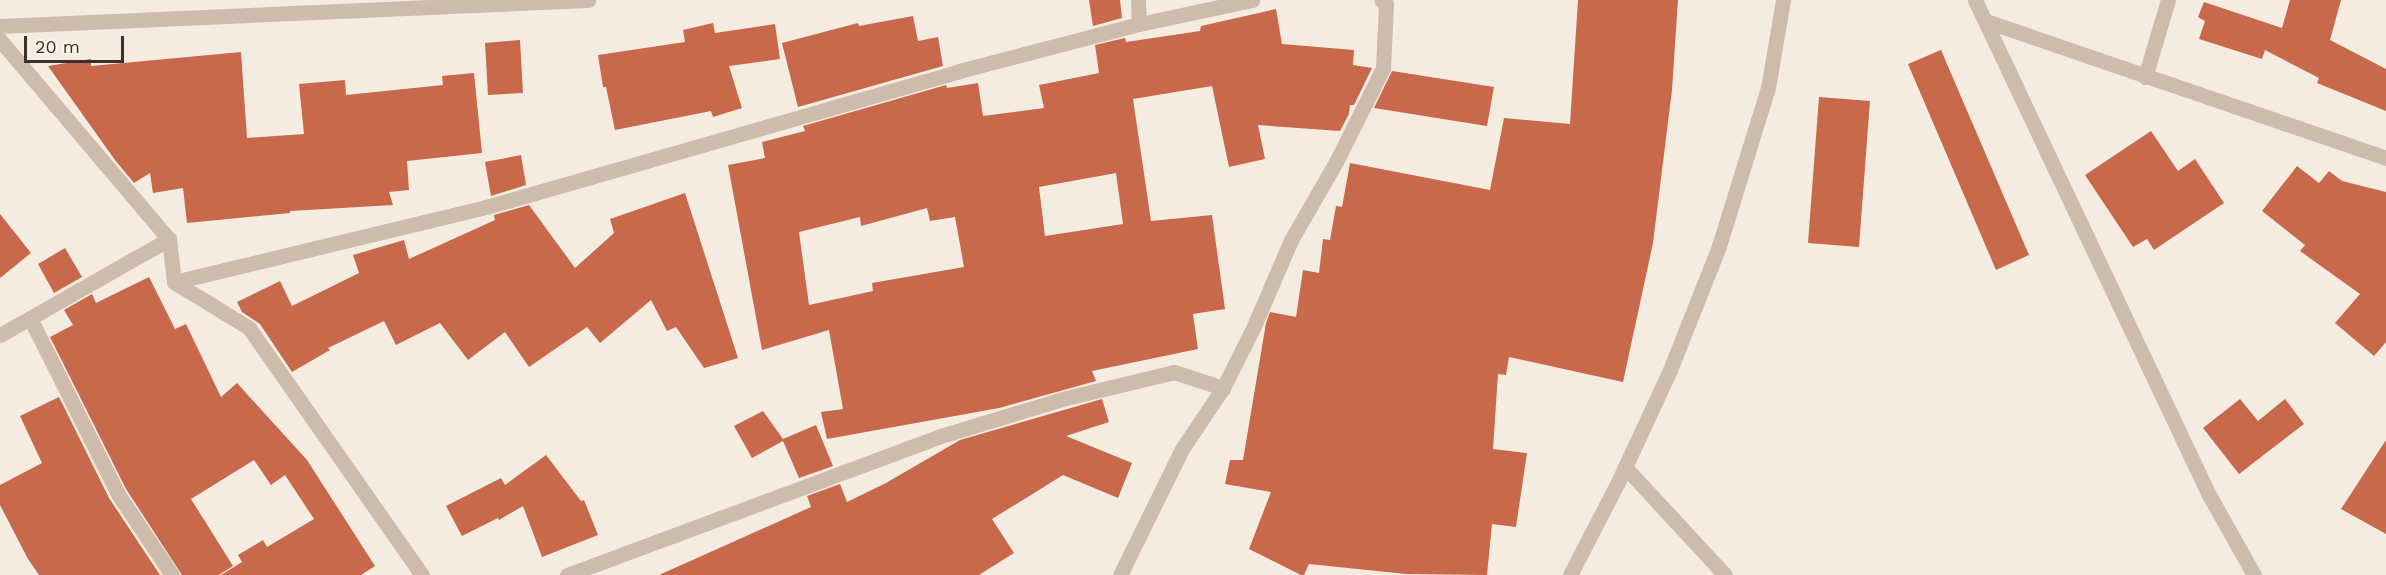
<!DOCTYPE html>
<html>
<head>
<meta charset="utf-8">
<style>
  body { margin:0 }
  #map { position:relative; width:2386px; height:575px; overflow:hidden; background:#f4ebe1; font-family:"Work Sans",sans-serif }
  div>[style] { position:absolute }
  .building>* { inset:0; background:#c8694b }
  .street>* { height:15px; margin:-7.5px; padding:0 7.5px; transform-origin:7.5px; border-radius:7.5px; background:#cdbbac }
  span { translate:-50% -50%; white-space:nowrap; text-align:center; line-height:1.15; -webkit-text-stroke:6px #fbf5ee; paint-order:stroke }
  .scale { position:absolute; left:24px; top:36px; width:100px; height:27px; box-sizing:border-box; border:3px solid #3b302b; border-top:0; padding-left:8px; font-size:18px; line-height:21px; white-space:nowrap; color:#3b302b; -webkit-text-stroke:4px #fbf5ee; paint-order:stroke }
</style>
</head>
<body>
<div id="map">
  <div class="building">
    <i style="clip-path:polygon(1089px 0,1120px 0,1122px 18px,1093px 26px)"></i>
    <i style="clip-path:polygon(1578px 0,1678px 0,1672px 90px,1653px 243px,1623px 382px,1509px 357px,1506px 375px,1498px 374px,1493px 449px,1527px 453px,1516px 527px,1492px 524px,1487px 575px,1406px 574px,1309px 564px,1304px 575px,1301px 575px,1249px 549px,1271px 492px,1225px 484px,1230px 460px,1243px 460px,1266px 323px,1270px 312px,1296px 317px,1303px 270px,1319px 273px,1323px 239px,1330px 240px,1336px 206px,1342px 207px,1350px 163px,1490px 190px,1504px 118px,1570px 124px)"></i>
    <i style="clip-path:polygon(2290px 0,2341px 0,2330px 40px,2386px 69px,2386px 111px,2317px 83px,2319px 78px,2265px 50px,2262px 59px,2199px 39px,2205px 21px,2198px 17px,2204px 2px,2282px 28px)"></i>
    <i style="clip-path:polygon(evenodd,1276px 9px,1282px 44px,1354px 50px,1353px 65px,1372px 68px,1354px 105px,1350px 105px,1349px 114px,1340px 131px,1258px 125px,1265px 159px,1229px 167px,1212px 86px,1133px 99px,1151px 221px,1212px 215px,1225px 309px,1193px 314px,1198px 349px,1092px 371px,1096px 381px,999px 408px,827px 439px,821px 412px,843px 409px,829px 330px,762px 350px,728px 165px,765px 158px,762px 142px,805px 131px,803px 126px,946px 85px,947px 88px,978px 83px,983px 116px,1044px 108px,1039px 85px,1099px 73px,1095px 45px,1125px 38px,1126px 42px,1200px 31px,1201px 26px,1276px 9px,1116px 173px,1123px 224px,1045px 236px,1039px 187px,1116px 173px,1276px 9px,927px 208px,930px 221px,955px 217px,964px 267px,872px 283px,873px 291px,809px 305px,799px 232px,860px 217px,861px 226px,927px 208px)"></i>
    <i style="clip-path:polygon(913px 16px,918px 41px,938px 37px,943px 66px,798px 107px,782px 43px,858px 23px,859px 26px)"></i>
    <i style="clip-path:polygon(713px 23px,715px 33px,775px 24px,780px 59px,729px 66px,742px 108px,713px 117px,711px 111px,615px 130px,606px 87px,603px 87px,598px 55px,685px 42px,683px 30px)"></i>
    <i style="clip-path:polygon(520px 40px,523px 93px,488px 95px,485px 43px)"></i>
    <i style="clip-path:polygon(1941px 50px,2029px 255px,1996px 270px,1908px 64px)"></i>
    <i style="clip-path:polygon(241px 52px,247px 138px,304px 134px,299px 84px,345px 80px,346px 95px,443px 85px,442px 76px,474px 73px,482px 153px,407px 161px,409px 190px,389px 192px,393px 205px,290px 211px,290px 213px,187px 223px,183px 188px,153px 193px,150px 173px,134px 183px,115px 160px,48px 66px,91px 59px,91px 66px)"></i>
    <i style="clip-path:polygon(1392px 71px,1494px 87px,1487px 126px,1374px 108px)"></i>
    <i style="clip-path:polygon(1819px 97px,1870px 101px,1859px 247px,1808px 243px)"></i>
    <i style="clip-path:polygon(2151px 131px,2178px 171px,2195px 159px,2224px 203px,2154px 250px,2147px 239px,2133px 247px,2085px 175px)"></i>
    <i style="clip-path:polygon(521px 155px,526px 185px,491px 196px,485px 162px)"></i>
    <i style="clip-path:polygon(2297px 166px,2319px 183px,2329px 171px,2342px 181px,2386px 192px,2386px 342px,2374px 356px,2335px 323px,2360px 294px,2300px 251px,2305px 245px,2262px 211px)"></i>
    <i style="clip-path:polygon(685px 193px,738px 358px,704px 368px,676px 327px,667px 331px,651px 300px,600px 343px,587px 327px,529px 367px,505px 332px,468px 360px,440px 323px,396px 345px,384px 321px,328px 348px,330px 350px,292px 372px,260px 324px,242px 312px,237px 302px,280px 281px,292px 306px,359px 273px,353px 255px,404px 240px,409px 259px,495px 220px,494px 215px,529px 205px,575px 268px,614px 233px,610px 219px)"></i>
    <i style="clip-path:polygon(0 214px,31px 253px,0 278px)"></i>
    <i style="clip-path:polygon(65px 248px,82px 277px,54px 293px,38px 264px)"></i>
    <i style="clip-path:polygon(149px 277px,175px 329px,186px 324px,221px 397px,237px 383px,307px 460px,375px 566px,361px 575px,221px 575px,242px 562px,238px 555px,263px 540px,267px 547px,314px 519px,285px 475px,271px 485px,254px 460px,191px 499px,233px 566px,219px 575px,182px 575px,126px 489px,50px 337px,73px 325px,64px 310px,92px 294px,96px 303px)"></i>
    <i style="clip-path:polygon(59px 397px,109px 498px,160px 575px,39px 575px,28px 559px,0 505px,0 485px,42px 463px,20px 416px)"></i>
    <i style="clip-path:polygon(1102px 399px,1109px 422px,1066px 436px,1132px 463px,1118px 498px,1063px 475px,992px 519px,1014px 553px,979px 575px,659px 575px,811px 507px,807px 496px,840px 484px,847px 502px,886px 483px,960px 440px)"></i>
    <i style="clip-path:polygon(2240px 399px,2258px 421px,2285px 399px,2304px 424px,2239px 474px,2203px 428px)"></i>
    <i style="clip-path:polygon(763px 411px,783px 439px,816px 425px,833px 466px,799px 478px,783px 441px,752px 458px,734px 426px)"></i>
    <i style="clip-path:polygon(2386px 440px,2386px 534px,2341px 509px)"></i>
    <i style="clip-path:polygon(546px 455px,581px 501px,584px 500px,598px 535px,542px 557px,523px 506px,499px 520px,498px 518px,462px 536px,446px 506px,501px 478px,505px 485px)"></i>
  </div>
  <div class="street">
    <i style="left:1138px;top:0;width:24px;rotate:88deg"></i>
    <i style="left:1975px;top:0;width:545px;rotate:64.7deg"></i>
    <i style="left:2208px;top:493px;width:94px;rotate:60.7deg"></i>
    <i style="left:1986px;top:21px;width:423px;rotate:18.9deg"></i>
    <i style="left:0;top:26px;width:589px;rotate:-2.53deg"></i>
    <i style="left:0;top:40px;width:261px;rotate:49.7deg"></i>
    <i style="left:169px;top:239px;width:43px;rotate:83.4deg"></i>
    <i style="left:174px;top:282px;width:88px;rotate:31.5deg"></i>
    <i style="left:249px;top:328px;width:302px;rotate:55deg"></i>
    <i style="left:2145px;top:77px;width:80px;rotate:-73.4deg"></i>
    <i style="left:174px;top:282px;width:321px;rotate:-13.5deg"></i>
    <i style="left:486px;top:207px;width:492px;rotate:-16deg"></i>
    <i style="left:959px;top:71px;width:186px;rotate:-14.6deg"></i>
    <i style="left:1139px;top:24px;width:116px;rotate:-12deg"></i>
    <i style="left:30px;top:318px;width:197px;rotate:63.4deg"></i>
    <i style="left:118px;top:494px;width:97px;rotate:56.3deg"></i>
    <i style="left:0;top:335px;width:194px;rotate:-29.6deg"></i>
    <i style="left:1625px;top:467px;width:147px;rotate:47.2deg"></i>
    <i style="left:567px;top:575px;width:402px;rotate:-20.4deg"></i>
    <i style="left:944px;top:435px;width:127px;rotate:-16.9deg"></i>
    <i style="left:1066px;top:398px;width:111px;rotate:-13.5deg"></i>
    <i style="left:1174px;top:372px;width:52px;rotate:18.1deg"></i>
    <i style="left:1120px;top:575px;width:140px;rotate:-63.8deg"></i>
    <i style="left:1182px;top:449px;width:73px;rotate:-56.1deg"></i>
    <i style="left:1223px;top:388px;width:69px;rotate:-63.4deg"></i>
    <i style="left:1254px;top:326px;width:94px;rotate:-66.7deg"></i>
    <i style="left:1291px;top:240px;width:90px;rotate:-60deg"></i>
    <i style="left:1336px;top:162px;width:105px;rotate:-63.4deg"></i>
    <i style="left:1383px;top:68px;width:64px;rotate:-87.3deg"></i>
    <i style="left:1386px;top:4px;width:6px;rotate:-141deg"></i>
    <i style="left:1570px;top:575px;width:107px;rotate:-62.7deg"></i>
    <i style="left:1619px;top:480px;width:121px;rotate:-65.1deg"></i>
    <i style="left:1670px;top:370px;width:133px;rotate:-68.4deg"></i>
    <i style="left:1719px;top:246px;width:165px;rotate:-72.8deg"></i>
    <i style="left:1768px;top:88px;width:89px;rotate:-80.3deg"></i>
  </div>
  <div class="scale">20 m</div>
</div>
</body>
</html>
